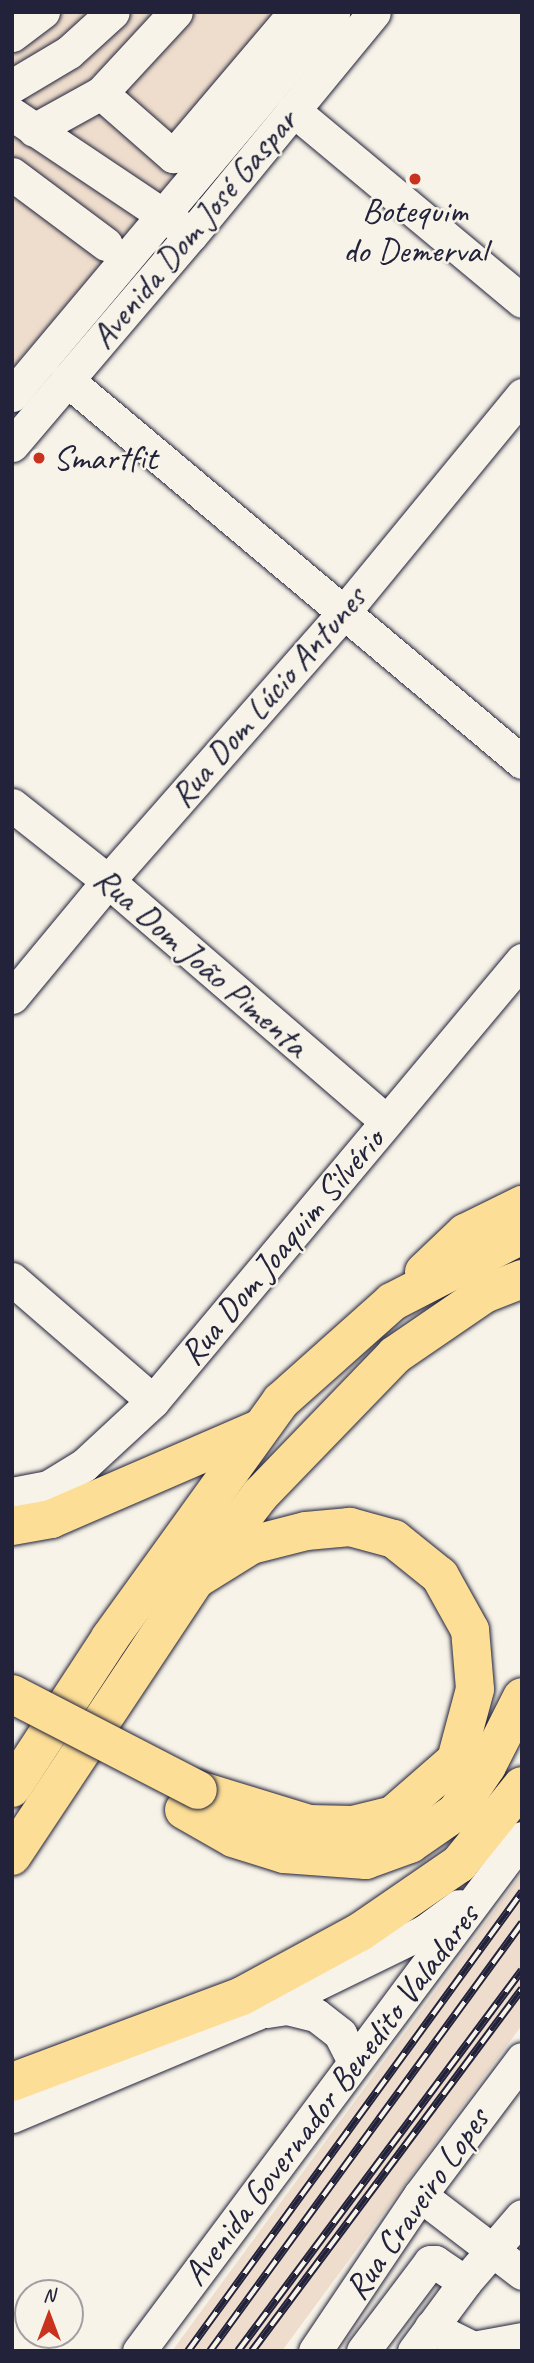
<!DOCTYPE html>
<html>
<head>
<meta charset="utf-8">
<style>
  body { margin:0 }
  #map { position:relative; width:534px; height:2363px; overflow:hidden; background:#f7f3e8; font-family:Caveat,sans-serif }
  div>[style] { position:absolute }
  .built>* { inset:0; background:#edc }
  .roads { filter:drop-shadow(0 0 2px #22223b) drop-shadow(0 0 2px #22223b) }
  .minor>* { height:33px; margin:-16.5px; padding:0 16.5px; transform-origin:16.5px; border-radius:16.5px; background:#f7f3e8 }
  .major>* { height:38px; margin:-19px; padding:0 19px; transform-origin:19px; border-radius:19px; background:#fdde96 }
  .highway>* { height:38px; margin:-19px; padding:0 19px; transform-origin:19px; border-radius:19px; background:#fdde96 }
  .rail>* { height:8px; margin-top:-4px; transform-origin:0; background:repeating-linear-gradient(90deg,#f7f3e8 0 16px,#22223b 0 32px); box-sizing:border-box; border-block:2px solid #22223b }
  .bridges { filter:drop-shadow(0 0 2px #22223b) drop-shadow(0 0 2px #22223b) }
  .major-bridge>* { height:38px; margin:-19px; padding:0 19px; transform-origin:19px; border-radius:19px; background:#fdde96 }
  .dots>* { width:19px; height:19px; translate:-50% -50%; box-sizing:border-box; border:4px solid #f7f3e8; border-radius:50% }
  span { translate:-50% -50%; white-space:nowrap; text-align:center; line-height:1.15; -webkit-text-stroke:5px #f7f3e8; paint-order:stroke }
  .poi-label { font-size:35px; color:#22223b }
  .left { translate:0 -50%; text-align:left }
  .street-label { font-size:35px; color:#22223b }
  .frame { position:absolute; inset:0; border:14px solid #22223b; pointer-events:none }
  .north { position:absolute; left:14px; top:2279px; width:70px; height:70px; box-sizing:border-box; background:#f7f3e8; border:2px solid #a29fa3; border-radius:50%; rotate:0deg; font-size:19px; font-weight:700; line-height:28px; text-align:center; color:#22223b }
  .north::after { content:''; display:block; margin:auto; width:24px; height:32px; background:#c8321e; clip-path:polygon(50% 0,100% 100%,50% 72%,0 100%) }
</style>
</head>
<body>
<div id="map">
  <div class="built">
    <i style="clip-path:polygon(12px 12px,313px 12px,12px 369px)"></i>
    <i style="clip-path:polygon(522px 1873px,522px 2025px,282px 2351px,172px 2351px)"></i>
  </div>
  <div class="roads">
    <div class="minor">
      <i style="left:12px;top:35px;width:39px;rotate:-37deg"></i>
      <i style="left:12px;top:86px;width:66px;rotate:-30.8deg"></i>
      <i style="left:69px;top:52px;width:59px;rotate:-42.3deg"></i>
      <i style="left:101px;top:93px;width:96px;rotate:41.2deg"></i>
      <i style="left:173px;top:156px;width:189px;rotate:-49.7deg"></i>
      <i style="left:293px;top:110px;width:298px;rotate:39.8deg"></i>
      <i style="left:12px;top:114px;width:200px;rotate:33.8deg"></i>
      <i style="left:34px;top:130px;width:77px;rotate:-28.9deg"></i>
      <i style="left:101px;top:93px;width:110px;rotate:-47.2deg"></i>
      <i style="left:12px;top:174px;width:117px;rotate:36.7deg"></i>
      <i style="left:67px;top:380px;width:594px;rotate:40.02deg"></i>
      <i style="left:12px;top:395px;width:500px;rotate:-50deg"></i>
      <i style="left:12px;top:445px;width:276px;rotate:-49.6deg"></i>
      <i style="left:191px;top:235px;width:288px;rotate:-50.6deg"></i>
      <i style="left:12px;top:805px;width:122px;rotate:38.4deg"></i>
      <i style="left:108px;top:881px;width:367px;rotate:40.8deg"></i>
      <i style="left:12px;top:997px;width:151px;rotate:-50.4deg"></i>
      <i style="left:108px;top:881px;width:358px;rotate:-48.7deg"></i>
      <i style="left:344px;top:612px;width:281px;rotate:-50.6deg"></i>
      <i style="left:12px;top:1279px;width:186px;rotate:40.9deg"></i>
      <i style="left:12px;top:1494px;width:37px;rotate:-11deg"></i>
      <i style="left:48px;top:1487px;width:42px;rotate:-31.4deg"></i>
      <i style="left:84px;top:1465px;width:94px;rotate:-42.8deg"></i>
      <i style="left:153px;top:1401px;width:575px;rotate:-50.08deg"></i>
      <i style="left:267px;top:2011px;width:20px;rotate:-9deg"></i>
      <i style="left:287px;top:2008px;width:30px;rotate:14deg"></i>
      <i style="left:316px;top:2015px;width:31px;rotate:38deg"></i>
      <i style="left:340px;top:2034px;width:30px;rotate:63deg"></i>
      <i style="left:12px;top:2116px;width:266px;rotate:-22.8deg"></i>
      <i style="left:257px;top:2013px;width:187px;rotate:-26deg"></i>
      <i style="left:425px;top:1931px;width:42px;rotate:-36.3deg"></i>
      <i style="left:420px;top:2195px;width:128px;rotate:37.4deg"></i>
      <i style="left:431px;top:2327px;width:47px;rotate:26.6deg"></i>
      <i style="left:473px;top:2348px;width:50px;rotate:-10.4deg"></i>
      <i style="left:139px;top:2351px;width:640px;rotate:-53.26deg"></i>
      <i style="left:315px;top:2351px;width:188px;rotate:-56.1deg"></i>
      <i style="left:420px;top:2195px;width:170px;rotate:-53.1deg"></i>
      <i style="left:363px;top:2351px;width:111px;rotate:-53deg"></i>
      <i style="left:430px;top:2262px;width:5px"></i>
      <i style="left:435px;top:2262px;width:36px;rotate:34deg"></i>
      <i style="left:414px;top:2351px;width:86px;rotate:-53.5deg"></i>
      <i style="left:465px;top:2282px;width:87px;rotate:-49.2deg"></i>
    </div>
    <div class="major">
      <i style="left:198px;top:1790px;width:116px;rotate:17deg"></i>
      <i style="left:309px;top:1824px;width:44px;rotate:1.3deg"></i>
      <i style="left:353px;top:1825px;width:41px;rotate:-14deg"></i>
      <i style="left:393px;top:1815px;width:84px;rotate:-41.1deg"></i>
      <i style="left:456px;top:1760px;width:73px;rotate:-75deg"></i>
      <i style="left:475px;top:1689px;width:59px;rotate:-94.8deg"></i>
      <i style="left:470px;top:1630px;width:62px;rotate:-119.1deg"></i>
      <i style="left:440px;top:1576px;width:59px;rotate:-141.2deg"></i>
      <i style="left:394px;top:1539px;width:46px;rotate:-164.7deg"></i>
      <i style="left:350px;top:1527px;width:44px;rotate:174.8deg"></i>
      <i style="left:306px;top:1531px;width:57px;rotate:165.7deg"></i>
      <i style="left:251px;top:1545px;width:62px;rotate:148.1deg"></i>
      <i style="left:184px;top:1810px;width:56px;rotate:29.7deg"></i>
      <i style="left:233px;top:1838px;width:53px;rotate:17.4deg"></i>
      <i style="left:284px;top:1854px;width:82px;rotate:4.2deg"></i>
      <i style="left:366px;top:1860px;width:47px;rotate:-20deg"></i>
      <i style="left:410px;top:1844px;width:56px;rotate:-34.8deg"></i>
      <i style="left:456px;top:1812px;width:55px;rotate:-56deg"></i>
      <i style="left:487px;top:1766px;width:77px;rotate:-63.1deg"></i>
      <i style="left:12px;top:2082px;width:246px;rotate:-20.5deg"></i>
      <i style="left:242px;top:1996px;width:134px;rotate:-28.5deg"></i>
      <i style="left:360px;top:1932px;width:120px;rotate:-34.5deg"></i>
      <i style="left:459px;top:1864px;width:100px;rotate:-51.1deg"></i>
    </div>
    <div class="highway">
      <i style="left:424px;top:1272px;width:57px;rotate:-43.6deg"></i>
      <i style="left:465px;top:1233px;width:64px;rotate:-26.2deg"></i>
      <i style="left:12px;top:1526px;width:40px;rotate:-10deg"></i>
      <i style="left:51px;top:1519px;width:224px;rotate:-23.4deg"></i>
      <i style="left:12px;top:1788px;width:179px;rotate:-56.8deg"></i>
      <i style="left:110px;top:1638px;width:292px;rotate:-54.2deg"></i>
      <i style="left:281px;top:1401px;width:149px;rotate:-41.7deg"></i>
      <i style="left:392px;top:1302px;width:146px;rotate:-27.3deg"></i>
      <i style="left:12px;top:1856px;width:333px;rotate:-56.4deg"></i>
      <i style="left:196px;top:1579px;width:106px;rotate:-52.7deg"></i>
      <i style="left:260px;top:1495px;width:194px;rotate:-46deg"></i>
      <i style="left:395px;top:1355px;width:108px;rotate:-34.4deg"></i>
      <i style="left:484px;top:1294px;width:41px;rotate:-21.5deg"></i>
    </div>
  </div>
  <div class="rail">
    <i style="left:188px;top:2351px;width:568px;rotate:-53.96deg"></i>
    <i style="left:210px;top:2351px;width:530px;rotate:-53.91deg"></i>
    <i style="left:238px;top:2351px;width:475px;rotate:-53.3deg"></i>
    <i style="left:252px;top:2351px;width:452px;rotate:-53.3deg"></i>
  </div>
  <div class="bridges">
    <div class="major-bridge">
      <i style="left:12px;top:1694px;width:209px;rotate:27.3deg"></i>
    </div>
  </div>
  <div class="dots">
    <i style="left:415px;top:179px;background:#c8321e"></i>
    <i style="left:39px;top:458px;background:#c8321e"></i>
  </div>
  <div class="poi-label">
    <span style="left:415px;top:231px">Botequim<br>do Demerval</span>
    <span class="left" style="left:53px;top:458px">Smartfit</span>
  </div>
  <div class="street-label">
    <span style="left:194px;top:229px;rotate:-50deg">Avenida Dom José Gaspar</span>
    <span style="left:268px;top:697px;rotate:-49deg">Rua Dom Lúcio Antunes</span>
    <span style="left:201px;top:962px;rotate:41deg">Rua Dom João Pimenta</span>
    <span style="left:282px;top:1247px;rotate:-50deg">Rua Dom Joaquim Silvério</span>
    <span style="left:331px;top:2095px;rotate:-53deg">Avenida Governador Benedito Valadares</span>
    <span style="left:417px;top:2204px;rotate:-55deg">Rua Craveiro Lopes</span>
  </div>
  <div class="frame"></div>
  <div class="north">N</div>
</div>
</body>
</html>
